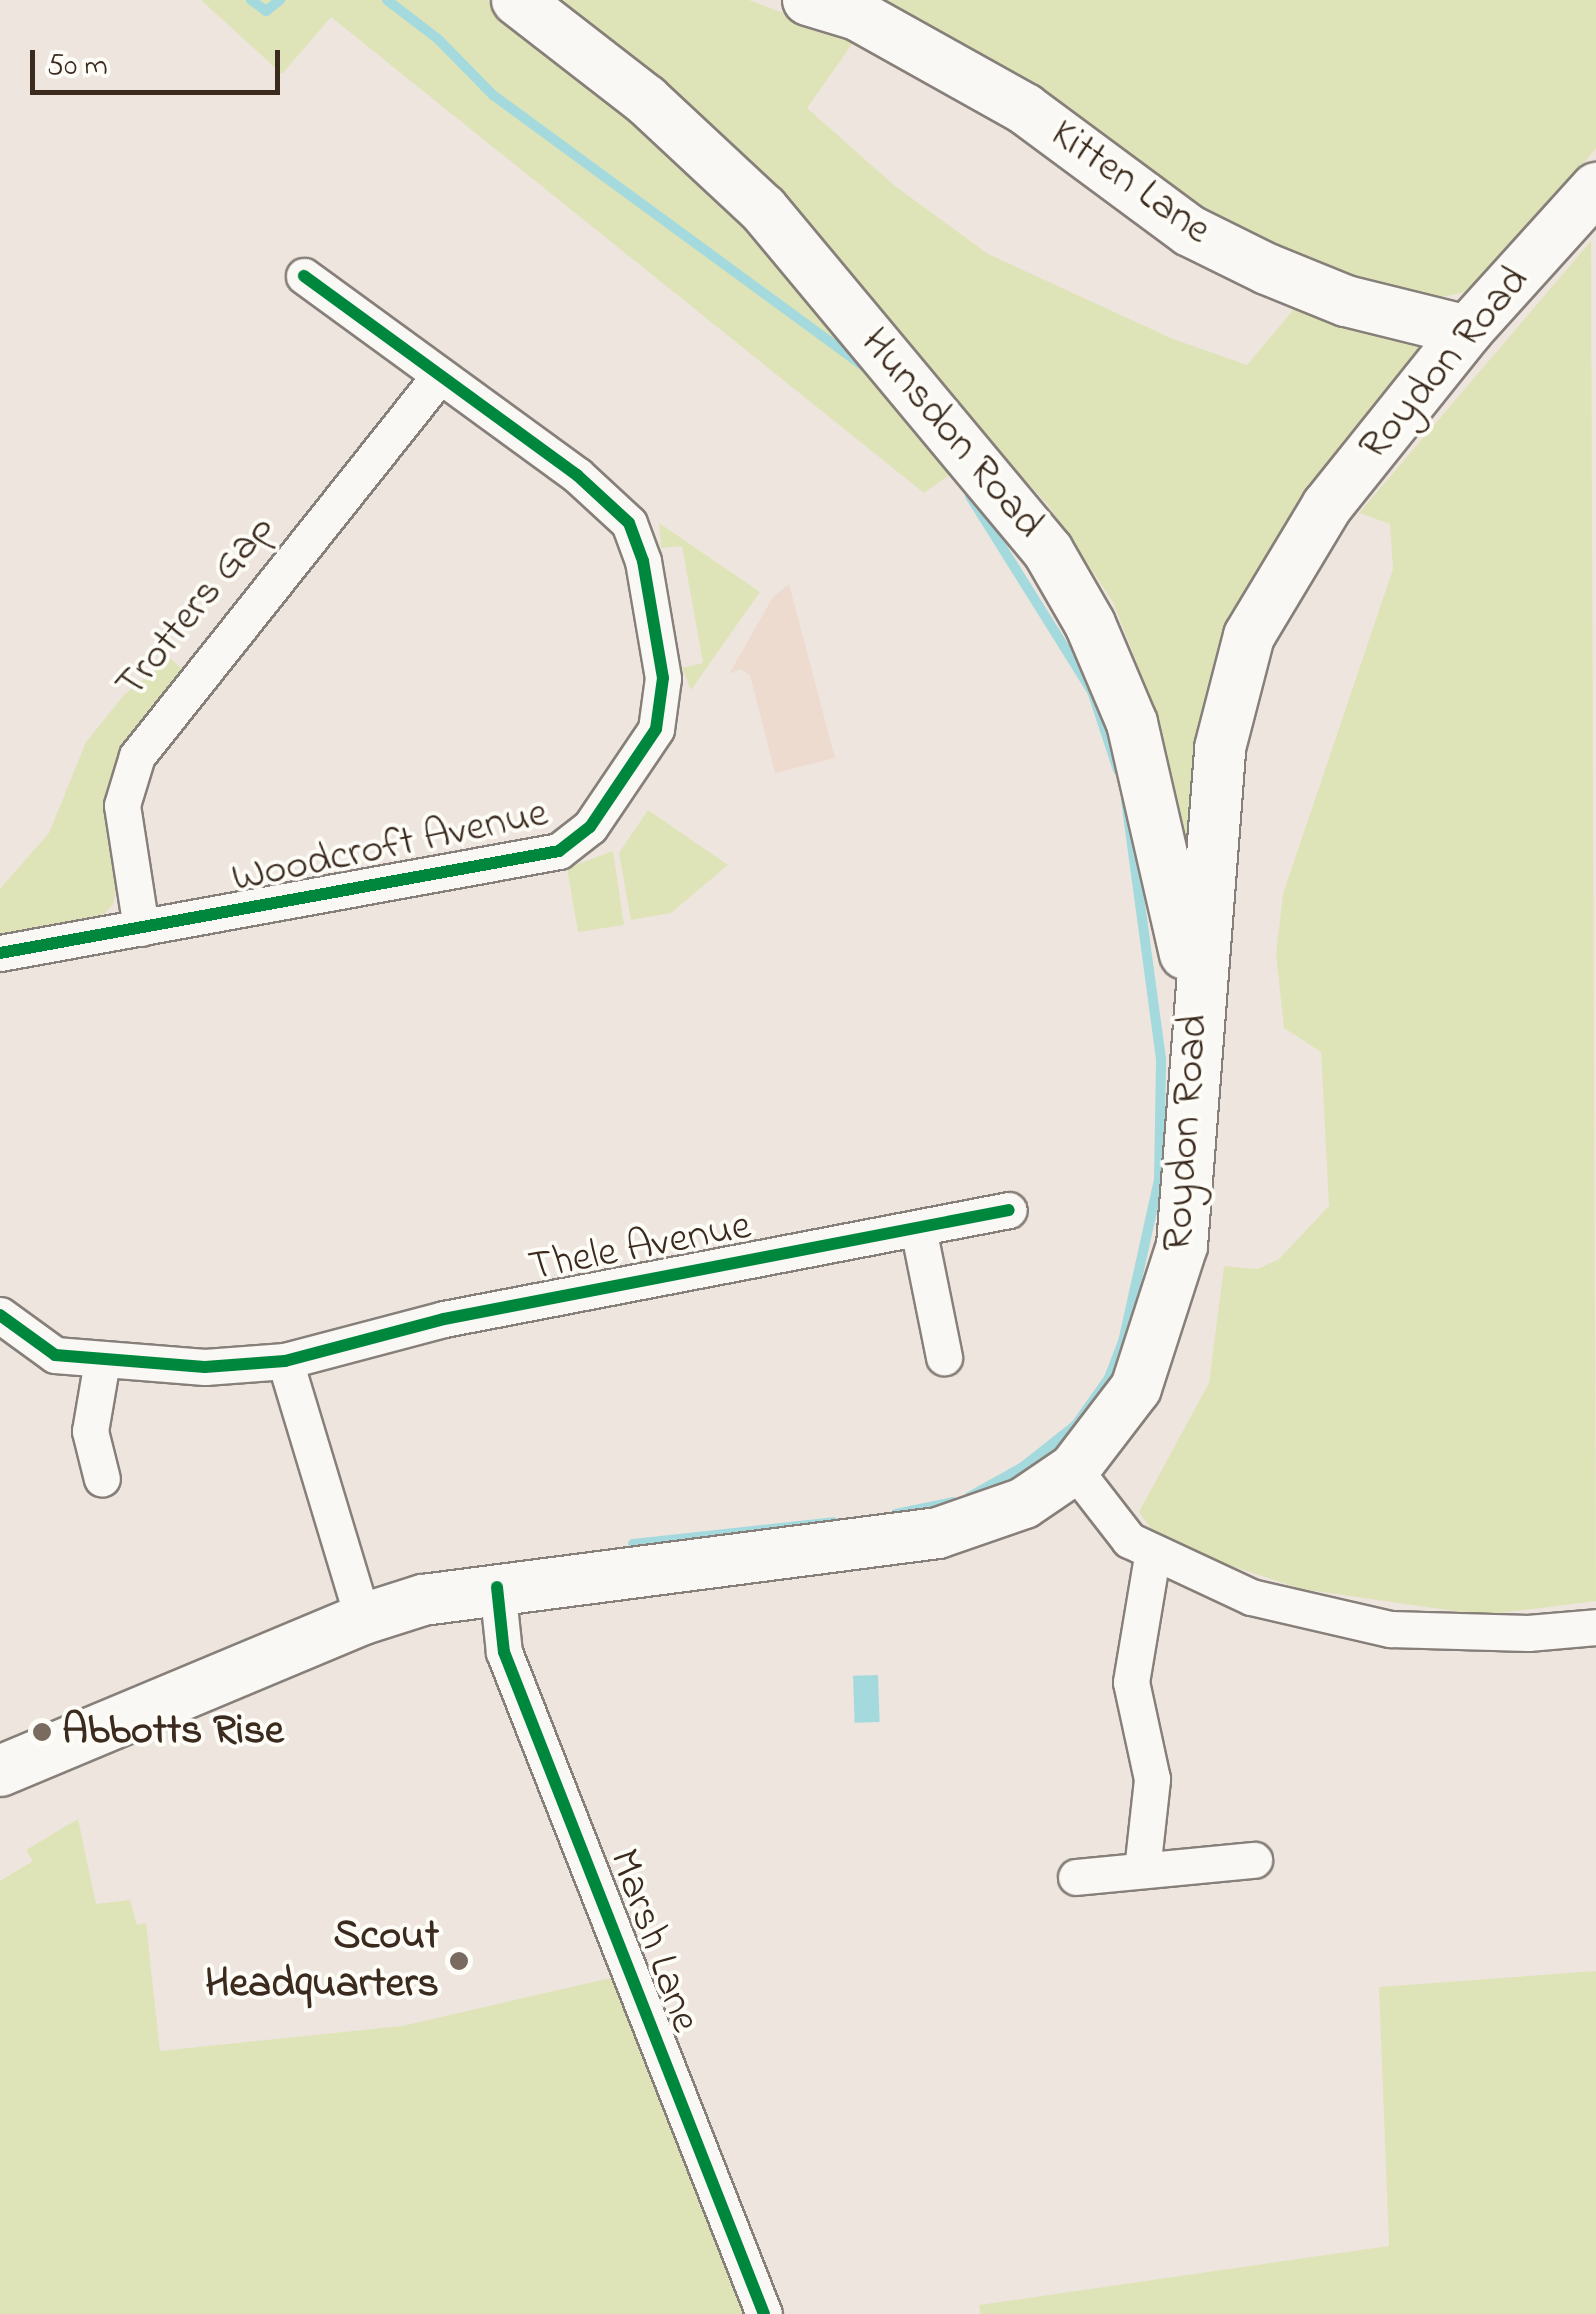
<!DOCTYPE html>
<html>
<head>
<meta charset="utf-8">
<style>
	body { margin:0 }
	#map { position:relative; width:1596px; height:2314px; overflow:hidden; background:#eee5de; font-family:"Indie Flower",sans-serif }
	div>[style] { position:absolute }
	.built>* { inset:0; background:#eedbcf }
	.green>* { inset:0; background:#dfe4b8 }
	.water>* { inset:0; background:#a4dadd; transform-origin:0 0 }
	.stream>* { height:10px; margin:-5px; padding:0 5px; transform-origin:5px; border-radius:5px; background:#a4dadd }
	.roads { filter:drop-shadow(2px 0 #877f79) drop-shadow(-2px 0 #877f79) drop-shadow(0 2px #877f79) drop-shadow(0 -2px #877f79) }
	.street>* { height:35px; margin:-17.5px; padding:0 17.5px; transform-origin:17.5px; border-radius:17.5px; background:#f9f8f5 }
	.secondary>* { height:50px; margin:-25px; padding:0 25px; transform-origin:25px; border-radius:25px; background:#f9f8f5 }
	.cycleway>* { height:12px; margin:-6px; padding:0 6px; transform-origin:6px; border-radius:6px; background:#00873e }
	.dots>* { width:28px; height:28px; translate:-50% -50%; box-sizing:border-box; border:5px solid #fdfcf7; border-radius:50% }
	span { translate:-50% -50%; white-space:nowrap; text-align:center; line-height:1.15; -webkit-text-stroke:8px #fdfcf7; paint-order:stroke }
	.street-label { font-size:42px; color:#3b2a1e }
	.poi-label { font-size:42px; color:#3b2a1e; font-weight:700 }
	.left { translate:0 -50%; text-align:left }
	.right { translate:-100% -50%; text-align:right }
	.scale { position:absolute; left:30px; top:50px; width:250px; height:45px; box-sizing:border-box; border:5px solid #3b2a1e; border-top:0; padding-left:12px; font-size:30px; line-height:35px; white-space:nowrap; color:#3b2a1e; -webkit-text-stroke:8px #fdfcf7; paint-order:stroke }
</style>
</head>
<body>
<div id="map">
	<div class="built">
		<i style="clip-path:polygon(789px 584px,835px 758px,775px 773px,750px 675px,740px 669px,729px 674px,773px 597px)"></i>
	</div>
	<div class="green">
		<i style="clip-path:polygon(201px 0,487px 0,644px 123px,757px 225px,854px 342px,949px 475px,924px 493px,331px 17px,282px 74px)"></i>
		<i style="clip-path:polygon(537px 0,749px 0,855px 40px,807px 108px,895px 186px,988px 254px,1173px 339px,1247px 365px,1300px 302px,1443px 336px,1313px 492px,1255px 577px,1226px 641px,1191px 874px,1153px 705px,1113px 602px,1048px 505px,919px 365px)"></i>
		<i style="clip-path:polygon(860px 0,1596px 0,1596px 148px,1483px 288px,1442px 297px,1356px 285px,1258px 250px)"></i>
		<i style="clip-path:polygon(1591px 241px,1596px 1601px,1483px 1615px,1301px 1589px,1214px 1560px,1152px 1530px,1139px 1512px,1209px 1383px,1224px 1266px,1258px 1269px,1279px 1259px,1329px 1206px,1321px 1052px,1284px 1028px,1276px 954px,1283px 894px,1393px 569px,1390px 524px,1359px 513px)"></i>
		<i style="clip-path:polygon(659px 523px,760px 592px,691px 690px,682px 668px,703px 663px,682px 546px,661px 548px)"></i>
		<i style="clip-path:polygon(170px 658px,184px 671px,128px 738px,109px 787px,118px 877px,113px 905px,96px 922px,0 939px,0 889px,49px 833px,86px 742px,124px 695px)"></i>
		<i style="clip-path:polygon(648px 810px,728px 865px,671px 913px,631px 920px,619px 853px)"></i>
		<i style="clip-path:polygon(613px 851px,624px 925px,578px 932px,567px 868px)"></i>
		<i style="clip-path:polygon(78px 1819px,96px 1904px,130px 1900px,137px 1925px,146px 1923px,160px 2051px,402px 2026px,615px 1977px,743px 2314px,0 2314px,0 1881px,33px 1861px,26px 1850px)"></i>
		<i style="clip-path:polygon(1596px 1971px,1596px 2314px,981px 2314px,979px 2305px,1389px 2246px,1379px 1987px)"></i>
	</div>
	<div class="water">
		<i style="left:878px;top:1675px;width:47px;height:25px;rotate:88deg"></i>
	</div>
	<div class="stream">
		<i style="left:251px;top:0;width:19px;rotate:36deg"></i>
		<i style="left:266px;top:11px;width:18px;rotate:-38deg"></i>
		<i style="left:387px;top:0;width:64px;rotate:37.4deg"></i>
		<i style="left:438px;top:39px;width:78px;rotate:45.5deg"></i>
		<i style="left:493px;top:95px;width:461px;rotate:36.2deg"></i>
		<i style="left:970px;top:496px;width:230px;rotate:58deg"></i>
		<i style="left:1092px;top:691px;width:83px;rotate:71.8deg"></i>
		<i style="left:969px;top:1497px;width:62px;rotate:-29.1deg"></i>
		<i style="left:1023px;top:1467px;width:68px;rotate:-38.4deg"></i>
		<i style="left:1076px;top:1425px;width:57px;rotate:-54.9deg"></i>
		<i style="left:1109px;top:1378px;width:39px;rotate:-69deg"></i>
		<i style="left:1123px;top:1342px;width:167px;rotate:-77.5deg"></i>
		<i style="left:1159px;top:1179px;width:120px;rotate:-89deg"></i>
		<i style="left:1161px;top:1059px;width:260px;rotate:-97.7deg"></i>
		<i style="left:896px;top:1514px;width:58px;rotate:-11.9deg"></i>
		<i style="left:633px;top:1544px;width:202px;rotate:-6.2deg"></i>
	</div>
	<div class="roads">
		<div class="street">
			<i style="left:141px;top:928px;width:124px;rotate:-98.8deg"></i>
			<i style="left:122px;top:805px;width:51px;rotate:-73deg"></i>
			<i style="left:137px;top:756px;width:482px;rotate:-51.5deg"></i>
			<i style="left:0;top:953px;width:568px;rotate:-10.34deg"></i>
			<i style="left:559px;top:851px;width:39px;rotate:-38deg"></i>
			<i style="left:590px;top:827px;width:118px;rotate:-56deg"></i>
			<i style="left:656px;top:729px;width:51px;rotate:-82.2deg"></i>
			<i style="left:663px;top:678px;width:119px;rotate:-99.7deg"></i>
			<i style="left:643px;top:561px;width:40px;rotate:-110.2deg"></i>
			<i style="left:629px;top:523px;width:71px;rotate:-137.3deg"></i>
			<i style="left:577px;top:475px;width:338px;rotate:-143.9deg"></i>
			<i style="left:918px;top:1228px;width:132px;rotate:78.6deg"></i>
			<i style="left:0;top:1315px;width:68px;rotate:36deg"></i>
			<i style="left:55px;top:1355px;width:150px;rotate:4.6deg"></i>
			<i style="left:205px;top:1367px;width:80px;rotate:-4.3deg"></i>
			<i style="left:285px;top:1361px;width:164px;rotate:-14.8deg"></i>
			<i style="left:444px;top:1319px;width:575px;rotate:-10.92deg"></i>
			<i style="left:102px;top:1361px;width:71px;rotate:99.7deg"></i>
			<i style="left:90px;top:1431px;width:49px;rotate:76deg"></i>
			<i style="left:285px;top:1361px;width:270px;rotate:73.2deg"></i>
			<i style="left:1074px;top:1469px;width:90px;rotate:52.2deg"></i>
			<i style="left:1129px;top:1540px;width:135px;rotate:25deg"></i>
			<i style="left:1251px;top:1597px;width:143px;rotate:13deg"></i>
			<i style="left:1390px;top:1629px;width:138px;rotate:1.7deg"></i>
			<i style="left:1528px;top:1633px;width:68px;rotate:-5deg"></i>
			<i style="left:497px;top:1587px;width:65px;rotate:83.9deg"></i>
			<i style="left:504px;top:1652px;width:711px;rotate:68.56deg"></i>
			<i style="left:1142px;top:1870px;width:92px;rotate:-83.7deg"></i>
			<i style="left:1152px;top:1779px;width:99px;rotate:-102.2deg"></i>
			<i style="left:1131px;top:1682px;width:128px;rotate:-80.5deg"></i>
			<i style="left:1076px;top:1877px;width:179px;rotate:-5.5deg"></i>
		</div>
		<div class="secondary">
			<i style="left:517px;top:0;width:163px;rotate:37.8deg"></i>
			<i style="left:646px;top:100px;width:160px;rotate:43deg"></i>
			<i style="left:763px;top:209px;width:445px;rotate:50.2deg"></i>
			<i style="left:1048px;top:551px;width:84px;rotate:60.1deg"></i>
			<i style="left:1090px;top:624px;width:108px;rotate:67deg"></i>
			<i style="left:1132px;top:723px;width:237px;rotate:77.1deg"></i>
			<i style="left:808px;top:0;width:51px;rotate:17deg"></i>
			<i style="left:857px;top:15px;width:193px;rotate:29.2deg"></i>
			<i style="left:1025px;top:109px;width:205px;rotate:36.5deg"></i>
			<i style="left:1190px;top:231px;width:86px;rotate:26.3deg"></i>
			<i style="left:1267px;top:269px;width:85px;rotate:22.1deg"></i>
			<i style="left:1346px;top:301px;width:125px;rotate:13.9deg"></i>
			<i style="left:0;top:1771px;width:394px;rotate:-22.7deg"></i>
			<i style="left:363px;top:1619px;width:63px;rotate:-17.6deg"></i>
			<i style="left:423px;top:1600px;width:519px;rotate:-7.41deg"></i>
			<i style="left:938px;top:1533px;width:91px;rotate:-19.2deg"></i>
			<i style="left:1024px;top:1503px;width:60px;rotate:-34.2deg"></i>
			<i style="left:1074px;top:1469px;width:102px;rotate:-52.6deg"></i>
			<i style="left:1136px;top:1388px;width:149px;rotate:-72.1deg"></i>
			<i style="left:1182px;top:1246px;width:499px;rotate:-85.6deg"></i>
			<i style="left:1220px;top:748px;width:116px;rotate:-75.5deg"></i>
			<i style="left:1249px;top:636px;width:152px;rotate:-59deg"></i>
			<i style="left:1327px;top:506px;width:224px;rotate:-51.3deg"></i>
			<i style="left:1467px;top:331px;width:193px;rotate:-47.9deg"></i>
		</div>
	</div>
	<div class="cycleway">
		<i style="left:0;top:953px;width:568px;rotate:-10.34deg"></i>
		<i style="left:559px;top:851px;width:39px;rotate:-38deg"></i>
		<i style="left:590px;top:827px;width:118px;rotate:-56deg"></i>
		<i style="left:656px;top:729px;width:51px;rotate:-82.2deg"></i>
		<i style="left:663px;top:678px;width:119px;rotate:-99.7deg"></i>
		<i style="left:643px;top:561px;width:40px;rotate:-110.2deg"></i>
		<i style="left:629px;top:523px;width:71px;rotate:-137.3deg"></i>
		<i style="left:577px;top:475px;width:338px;rotate:-143.9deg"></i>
		<i style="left:0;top:1315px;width:68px;rotate:36deg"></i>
		<i style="left:55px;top:1355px;width:150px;rotate:4.6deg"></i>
		<i style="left:205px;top:1367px;width:80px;rotate:-4.3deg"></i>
		<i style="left:285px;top:1361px;width:164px;rotate:-14.8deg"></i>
		<i style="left:444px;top:1319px;width:575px;rotate:-10.92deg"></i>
		<i style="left:497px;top:1587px;width:65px;rotate:83.9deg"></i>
		<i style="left:504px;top:1652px;width:711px;rotate:68.56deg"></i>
	</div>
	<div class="dots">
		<i style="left:42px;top:1732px;background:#7a6b61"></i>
		<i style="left:459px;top:1961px;background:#7a6b61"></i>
	</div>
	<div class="street-label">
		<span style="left:1130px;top:183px;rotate:35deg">Kitten Lane</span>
		<span style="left:1445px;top:364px;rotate:-50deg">Roydon Road</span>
		<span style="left:951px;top:434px;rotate:50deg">Hunsdon Road</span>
		<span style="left:196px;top:607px;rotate:-51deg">Trotters Gap</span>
		<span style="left:390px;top:847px;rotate:-12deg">Woodcroft Avenue</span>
		<span style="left:1187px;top:1133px;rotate:-86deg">Roydon Road</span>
		<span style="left:640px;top:1248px;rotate:-11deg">Thele Avenue</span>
		<span style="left:653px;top:1941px;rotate:70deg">Marsh Lane</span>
	</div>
	<div class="poi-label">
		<span class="left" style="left:62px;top:1732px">Abbotts Rise</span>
		<span class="right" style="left:439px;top:1961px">Scout<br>Headquarters</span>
	</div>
	<div class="scale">50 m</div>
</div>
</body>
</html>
